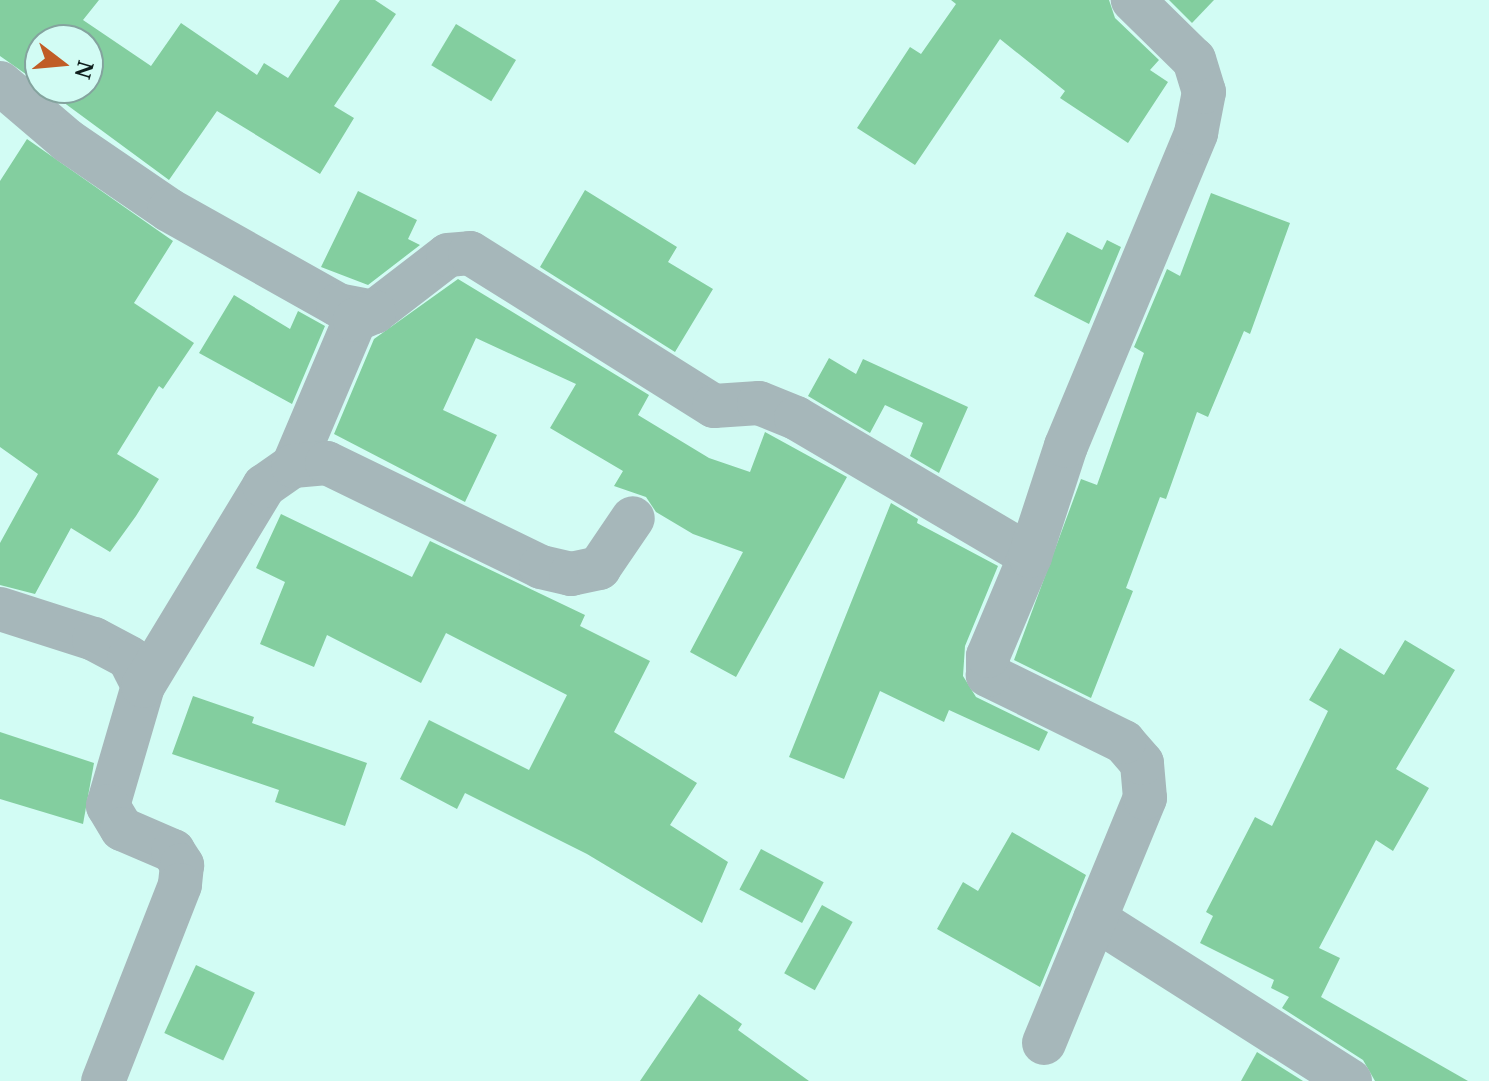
<!DOCTYPE html>
<html>
<head>
<meta charset="utf-8">
<style>
	body { margin:0 }
	#map { position:relative; width:1489px; height:1081px; overflow:hidden; background:#d2fcf4; font-family:"Noto Serif",serif }
	div>[style] { position:absolute }
	.building>* { inset:0; background:#83ce9f; transform-origin:0 0 }
	.minor>* { height:44px; margin:-22px; padding:0 22px; transform-origin:22px; border-radius:22px; background:#a6b7ba }
	span { translate:-50% -50%; white-space:nowrap; text-align:center; line-height:1.15; -webkit-text-stroke:8px #d2fcf4; paint-order:stroke }
	.north { position:absolute; left:24px; top:24px; width:80px; height:80px; box-sizing:border-box; background:#d2fcf4; border:2px solid #84a39e; border-radius:50%; rotate:106deg; font-size:22px; font-weight:700; line-height:32px; text-align:center; color:#0f1e1c }
	.north::after { content:''; display:block; margin:auto; width:28px; height:36px; background:#c05d26; clip-path:polygon(50% 0,100% 100%,50% 72%,0 100%) }
</style>
</head>
<body>
<div id="map">
	<div class="building">
		<i style="clip-path:polygon(0 0,99px 0,83px 20px,151px 66px,181px 23px,257px 75px,264px 63px,288px 78px,340px 0,375px 0,396px 14px,334px 106px,354px 118px,320px 174px,217px 111px,169px 180px,44px 88px,88px 88px,88px 40px,40px 40px,40px 84px,0 56px)"></i>
		<i style="clip-path:polygon(951px 0,1109px 0,1115px 18px,1159px 60px,1150px 70px,1168px 82px,1128px 143px,1060px 98px,1065px 91px,1000px 39px,915px 165px,857px 128px,910px 47px,921px 54px,956px 4px)"></i>
		<i style="clip-path:polygon(1169px 0,1214px 0,1192px 23px)"></i>
		<i style="left:456px;top:24px;width:70px;height:48px;rotate:31deg"></i>
		<i style="clip-path:polygon(27px 139px,173px 241px,134px 303px,194px 343px,163px 389px,159px 386px,117px 454px,159px 479px,136px 516px,110px 552px,71px 528px,35px 594px,0 585px,0 543px,38px 474px,0 447px,0 181px)"></i>
		<i style="clip-path:polygon(585px 190px,677px 247px,668px 262px,713px 289px,675px 352px,540px 267px)"></i>
		<i style="clip-path:polygon(358px 191px,417px 220px,408px 239px,420px 245px,368px 285px,321px 267px)"></i>
		<i style="clip-path:polygon(1211px 193px,1290px 223px,1250px 334px,1244px 331px,1208px 417px,1197px 412px,1166px 499px,1160px 497px,1126px 588px,1133px 591px,1091px 698px,1014px 660px,1081px 479px,1097px 485px,1144px 353px,1134px 347px,1167px 269px,1180px 276px)"></i>
		<i style="clip-path:polygon(1067px 232px,1102px 250px,1107px 240px,1121px 247px,1089px 324px,1034px 296px)"></i>
		<i style="clip-path:polygon(458px 279px,649px 395px,638px 415px,709px 458px,750px 472px,765px 432px,847px 477px,736px 677px,690px 652px,743px 552px,693px 534px,656px 512px,646px 497px,614px 486px,623px 471px,550px 428px,576px 384px,476px 338px,443px 410px,497px 435px,465px 502px,334px 434px,374px 339px)"></i>
		<i style="clip-path:polygon(234px 295px,290px 329px,298px 311px,325px 326px,292px 404px,199px 353px)"></i>
		<i style="clip-path:polygon(829px 358px,856px 374px,863px 359px,968px 407px,939px 473px,910px 456px,923px 423px,885px 405px,870px 433px,808px 396px)"></i>
		<i style="clip-path:polygon(891px 503px,918px 519px,917px 523px,998px 566px,965px 646px,963px 676px,976px 697px,1048px 732px,1039px 751px,949px 710px,944px 722px,880px 691px,844px 779px,789px 757px)"></i>
		<i style="clip-path:polygon(281px 514px,412px 577px,430px 541px,585px 615px,580px 626px,650px 661px,614px 732px,697px 783px,670px 825px,728px 862px,702px 923px,587px 854px,465px 793px,457px 809px,400px 779px,429px 720px,529px 770px,567px 695px,446px 633px,421px 683px,327px 635px,314px 667px,260px 644px,285px 582px,256px 568px)"></i>
		<i style="clip-path:polygon(1405px 640px,1455px 670px,1396px 769px,1429px 788px,1393px 851px,1376px 840px,1319px 948px,1340px 958px,1321px 997px,1468px 1081px,1375px 1081px,1363px 1060px,1282px 1008px,1289px 997px,1271px 988px,1274px 980px,1200px 943px,1213px 916px,1206px 912px,1255px 817px,1272px 826px,1328px 711px,1309px 700px,1340px 648px,1384px 675px)"></i>
		<i style="clip-path:polygon(193px 696px,254px 717px,252px 723px,367px 763px,345px 826px,275px 802px,279px 790px,172px 754px)"></i>
		<i style="clip-path:polygon(0 732px,94px 763px,83px 824px,0 799px)"></i>
		<i style="clip-path:polygon(1012px 832px,1086px 875px,1040px 987px,937px 929px,963px 882px,978px 891px)"></i>
		<i style="left:761px;top:849px;width:71px;height:46px;rotate:28deg"></i>
		<i style="left:822px;top:905px;width:35px;height:78px;rotate:29deg"></i>
		<i style="left:196px;top:965px;width:65px;height:75px;rotate:25deg"></i>
		<i style="clip-path:polygon(699px 994px,742px 1024px,738px 1030px,809px 1081px,640px 1081px)"></i>
		<i style="clip-path:polygon(1257px 1052px,1303px 1081px,1241px 1081px)"></i>
	</div>
	<div class="minor">
		<i style="left:0;top:83px;width:89px;rotate:40.5deg"></i>
		<i style="left:68px;top:141px;width:122px;rotate:34.3deg"></i>
		<i style="left:169px;top:210px;width:194px;rotate:29.3deg"></i>
		<i style="left:338px;top:305px;width:37px;rotate:11deg"></i>
		<i style="left:374px;top:312px;width:93px;rotate:-37.6deg"></i>
		<i style="left:448px;top:255px;width:22px;rotate:-5deg"></i>
		<i style="left:470px;top:253px;width:288px;rotate:32.1deg"></i>
		<i style="left:714px;top:406px;width:45px;rotate:-3.8deg"></i>
		<i style="left:759px;top:403px;width:40px;rotate:22deg"></i>
		<i style="left:796px;top:418px;width:272px;rotate:30.5deg"></i>
		<i style="left:293px;top:466px;width:159px;rotate:-67deg"></i>
		<i style="left:355px;top:320px;width:21px;rotate:-23deg"></i>
		<i style="left:0;top:609px;width:99px;rotate:17.7deg"></i>
		<i style="left:94px;top:639px;width:40px;rotate:28deg"></i>
		<i style="left:129px;top:658px;width:31px;rotate:63deg"></i>
		<i style="left:143px;top:686px;width:125px;rotate:106.3deg"></i>
		<i style="left:108px;top:806px;width:27px;rotate:59deg"></i>
		<i style="left:122px;top:829px;width:56px;rotate:23.3deg"></i>
		<i style="left:173px;top:851px;width:17px;rotate:57deg"></i>
		<i style="left:182px;top:865px;width:20px;rotate:96deg"></i>
		<i style="left:180px;top:885px;width:211px;rotate:111.4deg"></i>
		<i style="left:143px;top:686px;width:234px;rotate:-58.8deg"></i>
		<i style="left:264px;top:486px;width:35px;rotate:-35deg"></i>
		<i style="left:293px;top:466px;width:34px;rotate:-5deg"></i>
		<i style="left:327px;top:463px;width:238px;rotate:25.9deg"></i>
		<i style="left:541px;top:567px;width:31px;rotate:13deg"></i>
		<i style="left:571px;top:574px;width:29px;rotate:-12deg"></i>
		<i style="left:599px;top:568px;width:60px;rotate:-55.8deg"></i>
		<i style="left:1095px;top:919px;width:302px;rotate:32.4deg"></i>
		<i style="left:1044px;top:1043px;width:265px;rotate:-67.6deg"></i>
		<i style="left:1145px;top:798px;width:35px;rotate:-95deg"></i>
		<i style="left:1142px;top:763px;width:28px;rotate:-131deg"></i>
		<i style="left:1124px;top:742px;width:152px;rotate:-153.8deg"></i>
		<i style="left:988px;top:675px;width:19px;rotate:-90deg"></i>
		<i style="left:988px;top:656px;width:108px;rotate:-67.2deg"></i>
		<i style="left:1030px;top:556px;width:116px;rotate:-71.9deg"></i>
		<i style="left:1066px;top:446px;width:339px;rotate:-67.4deg"></i>
		<i style="left:1196px;top:133px;width:42px;rotate:-79deg"></i>
		<i style="left:1204px;top:92px;width:34px;rotate:-107deg"></i>
		<i style="left:1194px;top:60px;width:86px;rotate:-135.5deg"></i>
	</div>
	<div class="north">N</div>
</div>
</body>
</html>
